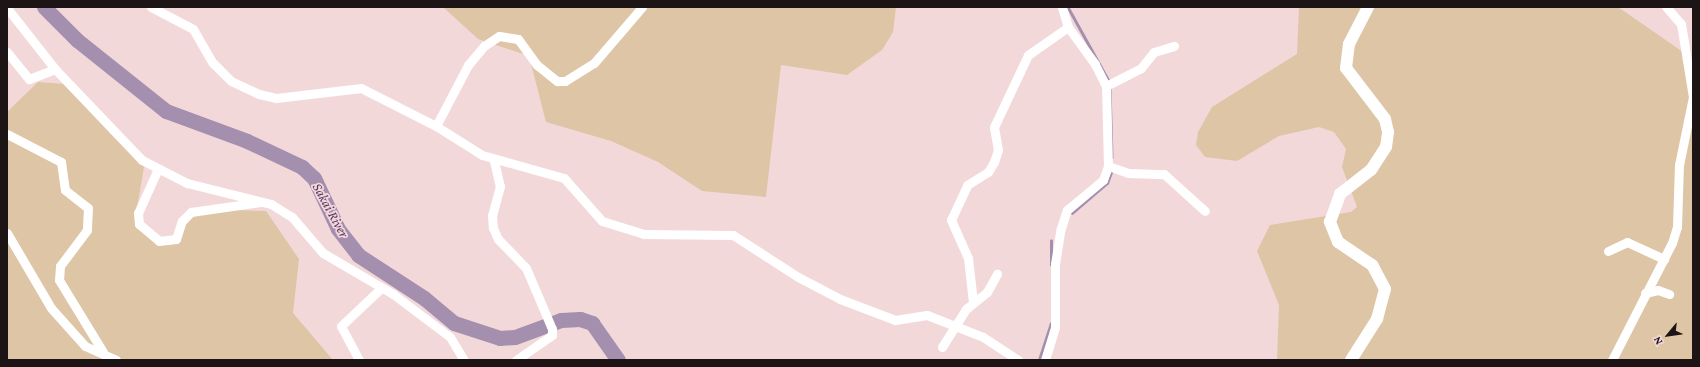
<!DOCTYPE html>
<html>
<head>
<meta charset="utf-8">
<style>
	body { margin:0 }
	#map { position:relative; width:1700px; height:367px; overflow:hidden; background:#f3d8da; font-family:"Crimson Pro",serif }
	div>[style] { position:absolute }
	.green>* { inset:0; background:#ddc5a6 }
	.stream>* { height:2.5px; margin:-1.25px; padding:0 1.25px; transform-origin:1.25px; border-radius:1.25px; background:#a48faf }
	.river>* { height:15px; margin:-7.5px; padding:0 7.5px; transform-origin:7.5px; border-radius:7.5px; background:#a48faf }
	.street>* { height:9px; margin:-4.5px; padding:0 4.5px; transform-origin:4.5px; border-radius:4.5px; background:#fff }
	.secondary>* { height:12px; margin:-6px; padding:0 6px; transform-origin:6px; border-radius:6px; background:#fff }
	span { translate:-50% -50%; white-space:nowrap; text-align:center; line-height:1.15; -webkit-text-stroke:3.5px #f3d8da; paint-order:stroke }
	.water-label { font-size:14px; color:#533561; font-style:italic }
	.frame { position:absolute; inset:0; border:8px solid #1d1415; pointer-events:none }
	.north { position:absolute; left:1648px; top:315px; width:40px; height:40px; -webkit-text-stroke:3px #f3d8da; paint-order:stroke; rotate:241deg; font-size:11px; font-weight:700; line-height:16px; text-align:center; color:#1d1415 }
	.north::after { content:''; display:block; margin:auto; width:14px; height:18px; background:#1d1415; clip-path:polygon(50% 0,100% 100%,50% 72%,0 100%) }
</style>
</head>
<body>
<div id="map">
	<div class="green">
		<i style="clip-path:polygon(443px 7px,896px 7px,893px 32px,882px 50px,847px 75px,781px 65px,766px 197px,702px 191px,658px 162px,611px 141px,546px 122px,529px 56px,478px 39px)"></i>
		<i style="clip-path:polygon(1299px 7px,1618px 7px,1693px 59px,1693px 360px,1277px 360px,1279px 305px,1257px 251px,1270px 225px,1351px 212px,1357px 207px,1342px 167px,1346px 149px,1334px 132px,1319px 127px,1279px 136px,1237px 161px,1205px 157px,1196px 145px,1198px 132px,1212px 107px,1297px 54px)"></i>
		<i style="clip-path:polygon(38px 82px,65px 84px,144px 167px,136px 214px,156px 243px,179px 242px,186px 218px,201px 209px,266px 211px,299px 259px,293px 313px,333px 360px,7px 360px,7px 112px)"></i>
	</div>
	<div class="stream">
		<i style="left:1068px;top:7px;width:85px;rotate:61deg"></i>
		<i style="left:1110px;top:86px;width:71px;rotate:88.4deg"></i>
		<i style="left:1072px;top:213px;width:46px;rotate:-40.6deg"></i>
		<i style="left:1107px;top:183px;width:14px;rotate:-69deg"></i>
		<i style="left:1051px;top:265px;width:24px;rotate:-90deg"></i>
		<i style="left:1039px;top:360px;width:38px;rotate:-72deg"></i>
	</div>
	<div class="river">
		<i style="left:44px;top:7px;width:47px;rotate:45deg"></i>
		<i style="left:77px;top:40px;width:114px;rotate:38.6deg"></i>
		<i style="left:166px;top:111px;width:86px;rotate:20.3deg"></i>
		<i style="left:247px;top:141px;width:61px;rotate:25.3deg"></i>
		<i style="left:302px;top:167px;width:16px;rotate:43deg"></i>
		<i style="left:314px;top:178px;width:56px;rotate:64.8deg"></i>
		<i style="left:338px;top:229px;width:33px;rotate:52deg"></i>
		<i style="left:358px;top:255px;width:79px;rotate:33.1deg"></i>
		<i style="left:424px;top:298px;width:39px;rotate:40deg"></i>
		<i style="left:454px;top:323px;width:48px;rotate:18.1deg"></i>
		<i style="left:500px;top:338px;width:15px;rotate:-4deg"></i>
		<i style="left:515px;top:337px;width:49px;rotate:-20.3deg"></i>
		<i style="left:561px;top:320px;width:19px;rotate:-3deg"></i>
		<i style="left:580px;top:319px;width:13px;rotate:18deg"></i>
		<i style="left:592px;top:323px;width:45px;rotate:54.9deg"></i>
	</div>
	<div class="street">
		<i style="left:151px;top:7px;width:47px;rotate:27.6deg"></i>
		<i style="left:193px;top:29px;width:39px;rotate:60deg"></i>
		<i style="left:213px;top:63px;width:25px;rotate:45deg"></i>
		<i style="left:231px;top:81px;width:31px;rotate:25deg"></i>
		<i style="left:259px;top:94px;width:17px;rotate:13deg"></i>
		<i style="left:276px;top:98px;width:86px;rotate:-6.7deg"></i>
		<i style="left:361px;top:88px;width:84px;rotate:26.9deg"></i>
		<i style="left:436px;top:126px;width:54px;rotate:32.2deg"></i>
		<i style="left:482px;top:155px;width:85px;rotate:15.7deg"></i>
		<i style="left:564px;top:178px;width:57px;rotate:48.5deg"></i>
		<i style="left:602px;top:221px;width:44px;rotate:17.2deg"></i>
		<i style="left:644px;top:234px;width:89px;rotate:0.6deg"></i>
		<i style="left:733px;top:235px;width:77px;rotate:32.9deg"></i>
		<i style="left:798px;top:277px;width:47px;rotate:27.6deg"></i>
		<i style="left:840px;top:299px;width:59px;rotate:20.9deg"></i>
		<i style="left:895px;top:320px;width:32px;rotate:-9deg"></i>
		<i style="left:927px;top:315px;width:60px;rotate:21.4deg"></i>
		<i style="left:983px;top:337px;width:42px;rotate:33.3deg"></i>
		<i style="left:7px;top:8px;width:78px;rotate:51.8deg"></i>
		<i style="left:55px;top:69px;width:126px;rotate:46.3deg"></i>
		<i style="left:142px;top:160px;width:51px;rotate:27.1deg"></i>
		<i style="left:187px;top:183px;width:87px;rotate:14deg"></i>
		<i style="left:271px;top:204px;width:25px;rotate:32deg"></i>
		<i style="left:292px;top:217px;width:48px;rotate:49.3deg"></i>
		<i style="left:323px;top:253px;width:81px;rotate:30.4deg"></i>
		<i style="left:393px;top:294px;width:71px;rotate:37deg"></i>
		<i style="left:450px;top:337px;width:27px;rotate:59deg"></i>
		<i style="left:7px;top:52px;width:35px;rotate:51deg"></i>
		<i style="left:29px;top:79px;width:28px;rotate:-21deg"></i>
		<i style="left:1106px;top:86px;width:39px;rotate:-27deg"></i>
		<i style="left:1141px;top:68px;width:21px;rotate:-51deg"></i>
		<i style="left:1154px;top:52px;width:21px;rotate:-17deg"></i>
		<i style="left:436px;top:126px;width:69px;rotate:-62.3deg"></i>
		<i style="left:468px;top:65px;width:25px;rotate:-50deg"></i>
		<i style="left:484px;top:46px;width:18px;rotate:-34deg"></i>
		<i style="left:499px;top:36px;width:19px;rotate:9deg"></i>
		<i style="left:518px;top:39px;width:32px;rotate:54deg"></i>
		<i style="left:537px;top:65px;width:26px;rotate:39deg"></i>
		<i style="left:557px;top:81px;width:8px"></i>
		<i style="left:565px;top:81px;width:34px;rotate:-32deg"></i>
		<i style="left:594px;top:63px;width:74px;rotate:-49.4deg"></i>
		<i style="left:7px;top:134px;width:61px;rotate:27.4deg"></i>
		<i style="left:61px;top:162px;width:28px;rotate:82deg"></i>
		<i style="left:65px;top:190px;width:29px;rotate:38deg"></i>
		<i style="left:88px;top:208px;width:22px;rotate:93deg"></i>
		<i style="left:87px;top:230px;width:45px;rotate:126.9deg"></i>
		<i style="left:60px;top:266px;width:14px;rotate:94deg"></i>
		<i style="left:59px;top:280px;width:84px;rotate:58.6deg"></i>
		<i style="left:494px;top:161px;width:26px;rotate:77deg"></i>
		<i style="left:500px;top:186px;width:30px;rotate:105deg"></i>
		<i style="left:492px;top:215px;width:13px;rotate:86deg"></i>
		<i style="left:493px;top:228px;width:12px;rotate:66deg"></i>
		<i style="left:498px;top:239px;width:40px;rotate:46deg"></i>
		<i style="left:526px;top:268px;width:66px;rotate:66.9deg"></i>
		<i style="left:552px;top:329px;width:6px;rotate:90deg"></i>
		<i style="left:552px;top:335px;width:44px;rotate:145.2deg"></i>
		<i style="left:1108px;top:166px;width:21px;rotate:19deg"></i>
		<i style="left:1128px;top:173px;width:36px;rotate:2deg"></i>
		<i style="left:1164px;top:174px;width:55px;rotate:42.1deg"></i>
		<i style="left:157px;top:171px;width:46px;rotate:114.3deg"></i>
		<i style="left:138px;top:213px;width:11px;rotate:85deg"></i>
		<i style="left:139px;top:224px;width:26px;rotate:40deg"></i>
		<i style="left:159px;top:241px;width:17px;rotate:-7deg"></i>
		<i style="left:176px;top:239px;width:19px;rotate:-72deg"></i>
		<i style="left:182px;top:221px;width:13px;rotate:-45deg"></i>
		<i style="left:191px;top:212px;width:70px;rotate:-8.2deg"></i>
		<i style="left:7px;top:233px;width:87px;rotate:59.6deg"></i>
		<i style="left:51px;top:308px;width:51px;rotate:48.2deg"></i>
		<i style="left:85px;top:346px;width:34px;rotate:24deg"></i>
		<i style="left:1608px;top:251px;width:21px;rotate:-25deg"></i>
		<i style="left:1627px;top:242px;width:41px;rotate:24.7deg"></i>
		<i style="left:1645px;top:293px;width:13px;rotate:-13deg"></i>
		<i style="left:1658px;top:290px;width:12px;rotate:20deg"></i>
		<i style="left:973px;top:302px;width:44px;rotate:-96.5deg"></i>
		<i style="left:968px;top:258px;width:42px;rotate:-114.1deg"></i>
		<i style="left:951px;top:220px;width:38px;rotate:-65deg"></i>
		<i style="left:967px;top:185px;width:25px;rotate:-32deg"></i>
		<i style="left:988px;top:172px;width:12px;rotate:-59deg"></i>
		<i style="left:994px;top:162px;width:13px;rotate:-72deg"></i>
		<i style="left:998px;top:150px;width:23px;rotate:-100deg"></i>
		<i style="left:994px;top:127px;width:80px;rotate:-64.7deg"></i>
		<i style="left:1028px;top:55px;width:49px;rotate:-35deg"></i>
		<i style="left:942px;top:347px;width:45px;rotate:-57.7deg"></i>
		<i style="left:966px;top:309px;width:27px;rotate:-39deg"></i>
		<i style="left:987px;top:292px;width:21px;rotate:-61deg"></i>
		<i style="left:359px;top:360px;width:38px;rotate:-118deg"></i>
		<i style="left:341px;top:326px;width:55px;rotate:-43.5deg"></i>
		<i style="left:1045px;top:360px;width:34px;rotate:-73deg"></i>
		<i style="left:1055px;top:327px;width:63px;rotate:-90deg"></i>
		<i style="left:1055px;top:264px;width:36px;rotate:-81deg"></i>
		<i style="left:1061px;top:228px;width:19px;rotate:-72deg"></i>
		<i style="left:1067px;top:210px;width:47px;rotate:-39.8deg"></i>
		<i style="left:1103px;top:180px;width:15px;rotate:-70deg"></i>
		<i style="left:1108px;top:166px;width:80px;rotate:-91.4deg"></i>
		<i style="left:1106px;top:86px;width:25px;rotate:-117deg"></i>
		<i style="left:1095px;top:64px;width:46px;rotate:-126.1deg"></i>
		<i style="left:1068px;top:27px;width:21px;rotate:-107deg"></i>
		<i style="left:1612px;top:360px;width:131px;rotate:-62.9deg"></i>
		<i style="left:1672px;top:243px;width:17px;rotate:-73deg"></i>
		<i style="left:1677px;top:227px;width:62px;rotate:-88.2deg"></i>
		<i style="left:1679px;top:165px;width:69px;rotate:-78.4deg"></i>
		<i style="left:1693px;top:97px;width:74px;rotate:-99.3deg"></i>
		<i style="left:1681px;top:24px;width:23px;rotate:-131deg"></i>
	</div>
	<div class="secondary">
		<i style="left:1351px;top:360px;width:49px;rotate:-57.6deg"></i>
		<i style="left:1377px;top:319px;width:31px;rotate:-75deg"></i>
		<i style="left:1385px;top:289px;width:27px;rotate:-118deg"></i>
		<i style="left:1372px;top:265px;width:41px;rotate:-145.9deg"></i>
		<i style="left:1338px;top:242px;width:22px;rotate:-112deg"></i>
		<i style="left:1330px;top:222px;width:30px;rotate:-70deg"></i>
		<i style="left:1340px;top:194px;width:39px;rotate:-38deg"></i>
		<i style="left:1371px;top:170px;width:27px;rotate:-57deg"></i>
		<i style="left:1386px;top:147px;width:15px;rotate:-82deg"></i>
		<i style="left:1388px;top:132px;width:13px;rotate:-103deg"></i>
		<i style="left:1385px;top:119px;width:64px;rotate:-127.4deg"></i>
		<i style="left:1346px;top:68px;width:24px;rotate:-83deg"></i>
		<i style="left:1349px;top:44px;width:42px;rotate:-62.8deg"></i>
	</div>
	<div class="water-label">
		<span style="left:331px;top:210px;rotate:61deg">Sakai River</span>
	</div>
	<div class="frame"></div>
	<div class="north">N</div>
</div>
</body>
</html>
